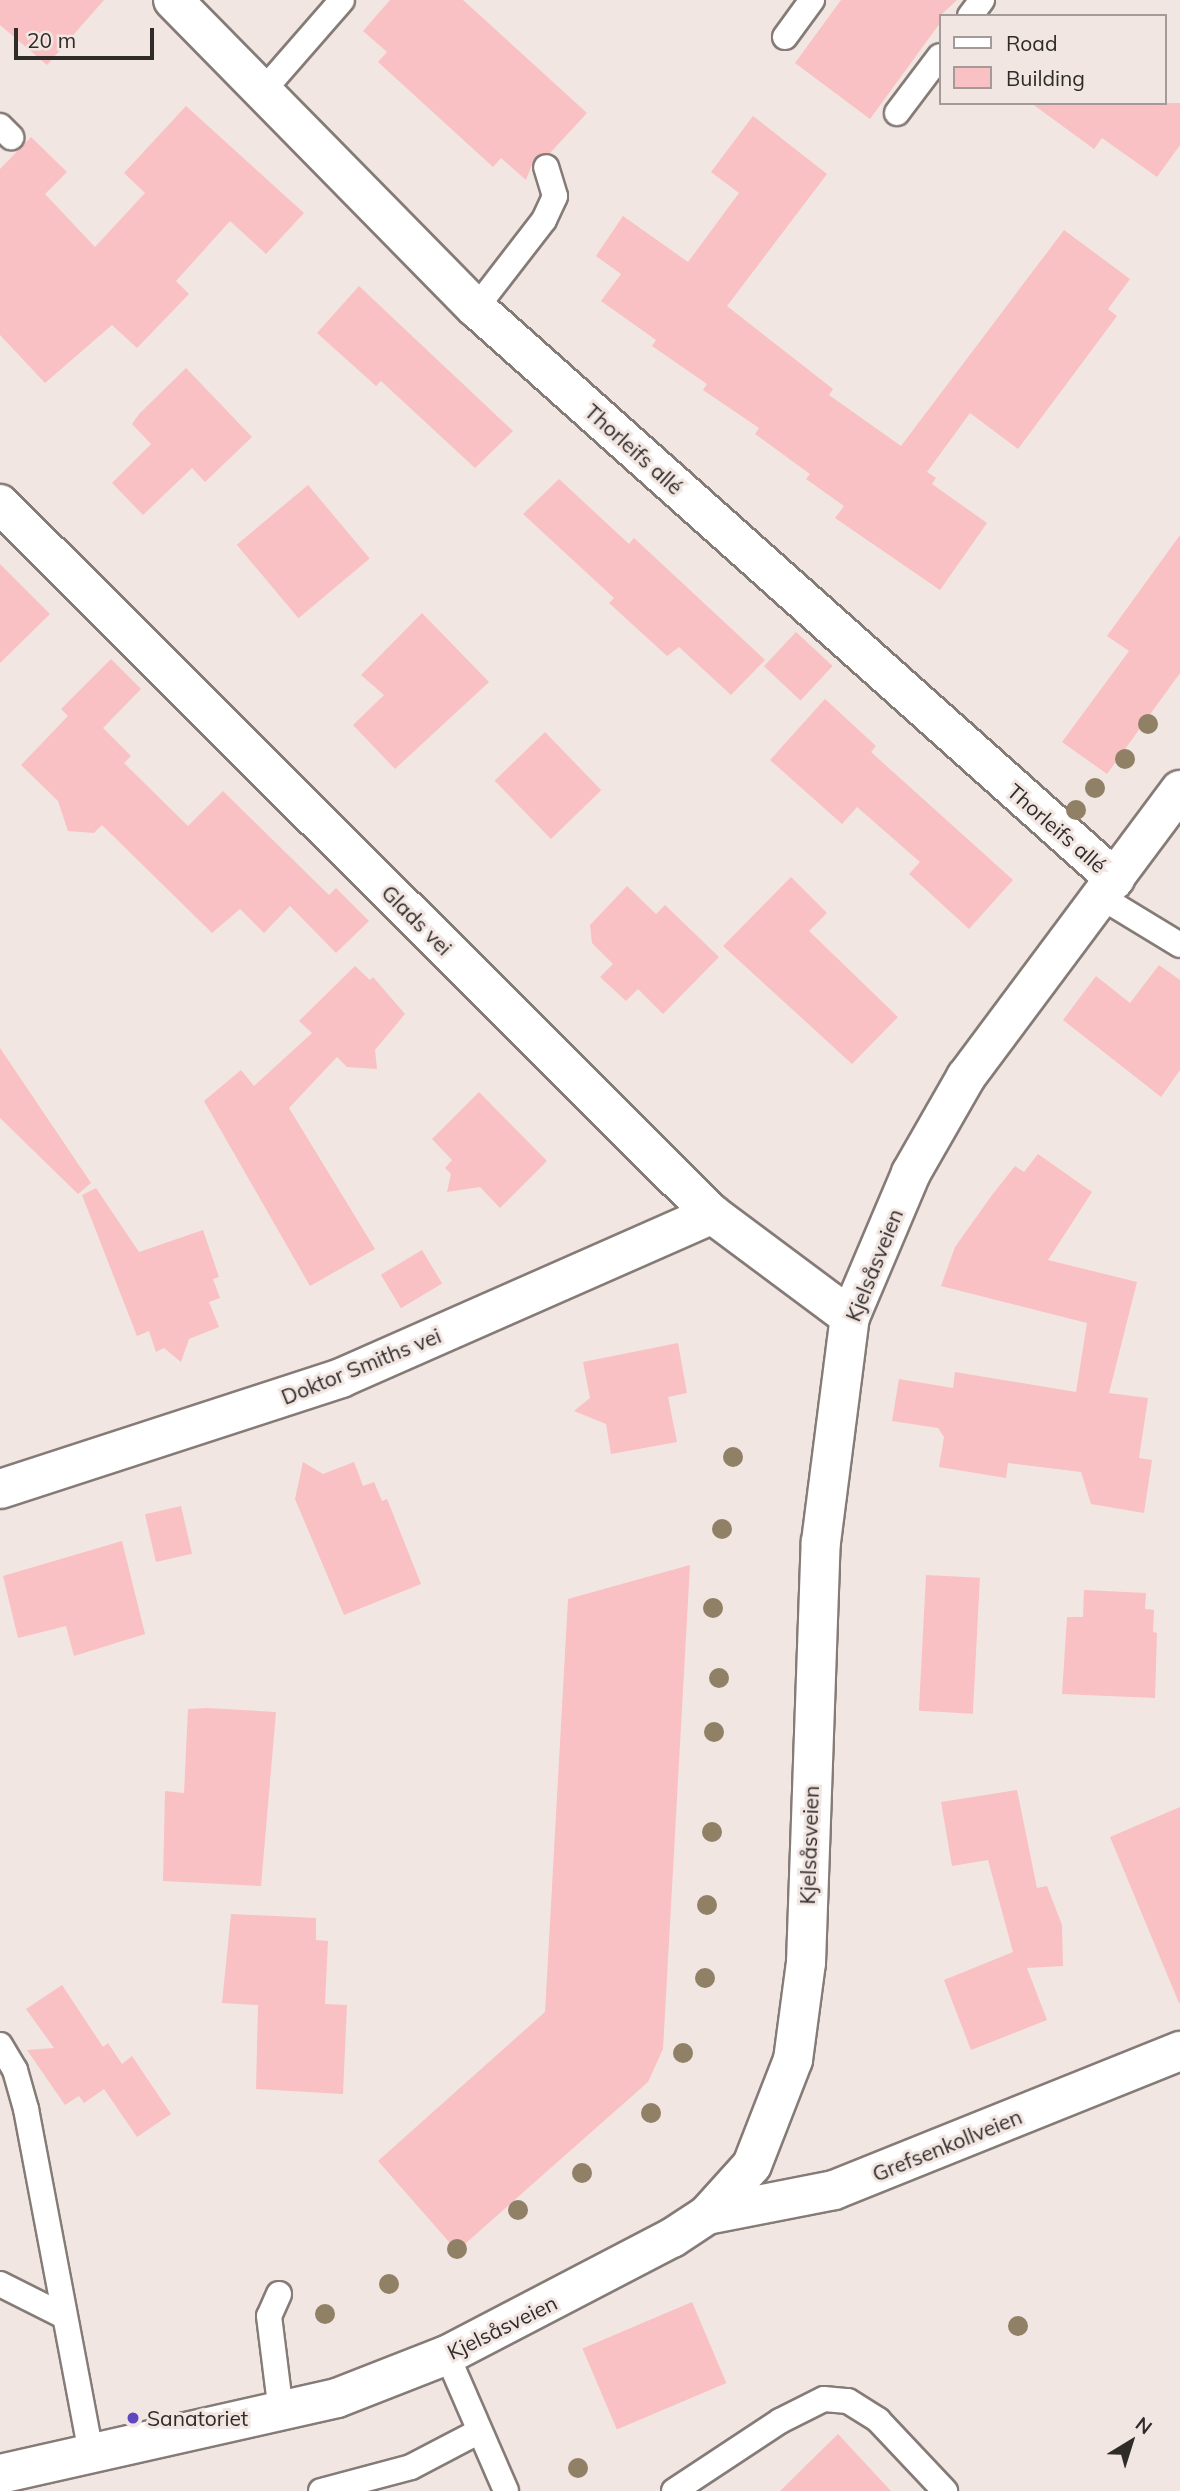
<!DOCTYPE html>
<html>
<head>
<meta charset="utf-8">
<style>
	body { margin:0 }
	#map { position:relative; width:1180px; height:2491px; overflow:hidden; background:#f2e6e2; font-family:Mulish,sans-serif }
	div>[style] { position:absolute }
	.building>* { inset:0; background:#f9c1c3; transform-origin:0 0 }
	.roads { filter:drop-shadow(2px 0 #857b77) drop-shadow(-2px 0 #857b77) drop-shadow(0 2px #857b77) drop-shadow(0 -2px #857b77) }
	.service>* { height:24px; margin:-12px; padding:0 12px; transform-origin:12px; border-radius:12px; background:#fff }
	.minor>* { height:38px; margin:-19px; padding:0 19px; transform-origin:19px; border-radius:19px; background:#fff }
	.tertiary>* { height:38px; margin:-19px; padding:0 19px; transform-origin:19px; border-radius:19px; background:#fff }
	.trees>* { width:20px; height:20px; margin:-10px; border-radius:50%; background:#908066 }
	.dots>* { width:19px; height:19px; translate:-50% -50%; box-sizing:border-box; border:4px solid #f2e6e2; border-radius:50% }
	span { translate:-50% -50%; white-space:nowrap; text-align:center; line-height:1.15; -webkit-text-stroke:6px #f2e6e2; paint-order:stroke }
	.street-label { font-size:21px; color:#2f2b29 }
	.poi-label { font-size:21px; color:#2f2b29 }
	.left { translate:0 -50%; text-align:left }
	.legend { position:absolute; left:939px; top:14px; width:228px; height:91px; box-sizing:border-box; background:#f2e6e2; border:2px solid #a49b98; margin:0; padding:9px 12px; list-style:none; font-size:21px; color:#2f2b29 }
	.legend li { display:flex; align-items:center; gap:14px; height:35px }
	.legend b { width:35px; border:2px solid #a49b98 }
	.north { position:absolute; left:1096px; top:2407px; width:70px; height:70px; -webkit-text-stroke:5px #f2e6e2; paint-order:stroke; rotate:38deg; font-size:19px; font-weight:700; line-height:28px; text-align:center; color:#2f2b29 }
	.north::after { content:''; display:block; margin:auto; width:24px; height:32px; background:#2f2b29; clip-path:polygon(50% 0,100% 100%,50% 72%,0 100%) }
	.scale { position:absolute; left:14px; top:28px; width:140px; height:32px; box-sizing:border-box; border:4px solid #2f2b29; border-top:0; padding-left:9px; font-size:21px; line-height:24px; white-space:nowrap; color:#2f2b29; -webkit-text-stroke:5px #f2e6e2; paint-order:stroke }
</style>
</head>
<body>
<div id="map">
	<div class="building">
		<i style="clip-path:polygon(0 0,104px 0,47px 65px,0 25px)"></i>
		<i style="clip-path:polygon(390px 0,463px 0,587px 113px,550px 153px,535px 157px,526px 180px,501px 158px,493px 167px,378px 62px,387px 52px,363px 31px)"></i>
		<i style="clip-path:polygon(841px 0,957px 0,940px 16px,940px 23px,870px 119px,795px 63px)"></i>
		<i style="clip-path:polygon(1031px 103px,1180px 103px,1180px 145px,1157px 177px,1102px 138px,1094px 149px)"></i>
		<i style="clip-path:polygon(186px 106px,304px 213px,266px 254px,230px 221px,176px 281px,189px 294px,137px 348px,112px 325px,45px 383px,0 335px,0 169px,31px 137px,67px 172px,45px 194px,95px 247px,145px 193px,124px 173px)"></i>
		<i style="clip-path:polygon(753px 116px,827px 174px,727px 306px,833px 389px,829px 395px,901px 446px,1064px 230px,1130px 279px,1108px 309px,1117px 316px,1018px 449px,970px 413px,927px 472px,936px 478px,932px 484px,987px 523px,940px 590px,835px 518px,844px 506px,806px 479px,810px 474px,755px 434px,759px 428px,703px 390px,707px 384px,652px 346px,656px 340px,601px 301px,621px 274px,596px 256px,623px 216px,688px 262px,739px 193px,711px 172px)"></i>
		<i style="clip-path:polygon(359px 286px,513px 431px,475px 468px,381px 381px,376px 386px,317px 333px)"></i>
		<i style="clip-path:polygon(186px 368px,252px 437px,205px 482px,192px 468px,143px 515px,112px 483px,151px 444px,132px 424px,139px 414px)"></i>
		<i style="clip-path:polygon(559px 479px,629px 544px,634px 538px,765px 660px,731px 695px,679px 647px,667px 656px,609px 603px,614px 598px,523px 514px)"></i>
		<i style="left:308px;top:485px;width:96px;height:93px;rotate:50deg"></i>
		<i style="clip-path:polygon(1180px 535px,1180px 673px,1107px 774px,1062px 742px,1129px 651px,1107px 636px)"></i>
		<i style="clip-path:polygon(0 564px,50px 614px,0 663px)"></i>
		<i style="clip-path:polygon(422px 613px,489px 682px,395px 769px,353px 725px,384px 695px,361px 675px)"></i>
		<i style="left:796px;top:632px;width:50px;height:47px;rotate:43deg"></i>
		<i style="clip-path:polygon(111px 659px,141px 689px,103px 728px,131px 756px,124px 763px,188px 826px,223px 791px,329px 895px,336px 888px,369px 921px,336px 953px,290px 906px,264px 933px,240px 909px,212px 933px,102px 825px,94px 833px,68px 831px,58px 801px,21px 765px,68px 716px,61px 709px)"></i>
		<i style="clip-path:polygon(825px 699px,876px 746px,871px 752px,1013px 880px,969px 929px,909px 874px,920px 862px,857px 807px,842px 824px,770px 760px)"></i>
		<i style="left:545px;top:732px;width:81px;height:70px;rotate:46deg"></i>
		<i style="clip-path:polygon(791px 877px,827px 913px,809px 931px,898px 1017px,852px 1064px,723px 946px)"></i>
		<i style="clip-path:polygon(627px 886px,656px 914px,665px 905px,719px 957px,663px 1014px,638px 989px,626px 1001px,600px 977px,613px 964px,592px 943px,590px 925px)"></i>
		<i style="clip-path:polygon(1159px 965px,1180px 980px,1180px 1070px,1161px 1097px,1063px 1020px,1096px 976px,1130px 1003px)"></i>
		<i style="clip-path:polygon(355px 966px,370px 980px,373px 977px,405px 1014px,375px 1050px,377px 1069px,347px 1067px,337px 1057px,289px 1108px,375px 1249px,310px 1286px,204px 1101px,241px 1070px,254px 1086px,312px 1033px,299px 1021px)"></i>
		<i style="clip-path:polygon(0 1048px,91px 1183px,78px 1194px,0 1118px)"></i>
		<i style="clip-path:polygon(479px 1092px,547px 1161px,500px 1208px,480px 1187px,447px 1192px,451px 1174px,445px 1168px,452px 1160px,432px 1139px)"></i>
		<i style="clip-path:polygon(1038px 1154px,1092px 1192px,1048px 1260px,1137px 1282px,1109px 1393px,1148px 1398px,1139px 1458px,1152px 1460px,1144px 1513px,1091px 1504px,1081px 1472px,1008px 1463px,1006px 1478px,939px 1467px,944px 1437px,938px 1428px,892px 1421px,899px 1379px,953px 1388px,955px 1372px,1076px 1392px,1087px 1323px,941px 1286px,955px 1247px,992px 1195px,1015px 1166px,1024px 1172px)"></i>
		<i style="clip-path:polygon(96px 1188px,139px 1252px,203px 1230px,219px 1277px,213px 1279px,220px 1298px,209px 1302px,219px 1327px,189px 1339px,181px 1362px,164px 1348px,156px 1352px,149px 1331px,137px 1336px,82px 1195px)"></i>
		<i style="left:422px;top:1250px;width:39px;height:48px;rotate:59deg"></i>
		<i style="clip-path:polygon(678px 1343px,687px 1393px,668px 1397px,677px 1442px,611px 1454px,606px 1424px,574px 1411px,590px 1398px,583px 1362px)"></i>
		<i style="clip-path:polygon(303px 1462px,323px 1474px,354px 1462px,363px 1486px,374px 1482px,382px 1501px,387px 1499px,421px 1584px,344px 1615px,295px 1499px)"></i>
		<i style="left:181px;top:1506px;width:49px;height:37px;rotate:77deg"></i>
		<i style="clip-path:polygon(122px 1541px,145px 1634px,74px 1656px,66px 1626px,18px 1638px,3px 1576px)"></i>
		<i style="clip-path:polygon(690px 1565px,663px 2049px,648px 2082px,457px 2251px,378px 2161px,545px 2012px,568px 1599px)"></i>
		<i style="left:926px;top:1575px;width:54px;height:136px;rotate:3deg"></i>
		<i style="clip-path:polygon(1084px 1590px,1146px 1593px,1145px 1609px,1154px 1610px,1153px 1632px,1157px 1633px,1155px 1698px,1062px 1694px,1067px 1617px,1083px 1617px)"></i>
		<i style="clip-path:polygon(207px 1708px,276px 1712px,261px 1886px,163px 1881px,165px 1791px,184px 1793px,188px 1709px)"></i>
		<i style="clip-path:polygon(1017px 1790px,1037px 1888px,1047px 1886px,1062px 1925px,1063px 1966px,1027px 1968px,1047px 2020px,971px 2050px,944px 1980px,1013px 1952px,988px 1860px,952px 1866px,941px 1802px)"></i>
		<i style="clip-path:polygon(1180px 1807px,1180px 2003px,1179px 2003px,1110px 1837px)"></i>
		<i style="clip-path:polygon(231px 1914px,316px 1918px,316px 1940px,328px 1941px,325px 2004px,347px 2005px,343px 2094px,256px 2089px,258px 2005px,222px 2003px)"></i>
		<i style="clip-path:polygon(62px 1985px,103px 2047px,108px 2043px,122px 2064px,132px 2056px,171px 2114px,137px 2137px,104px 2089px,84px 2103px,79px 2096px,65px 2105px,27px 2050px,54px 2048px,26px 2009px)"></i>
		<i style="left:692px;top:2302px;width:88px;height:119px;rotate:67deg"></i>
		<i style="clip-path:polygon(838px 2434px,891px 2491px,780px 2491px)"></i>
	</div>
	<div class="roads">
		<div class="service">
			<i style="left:970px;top:16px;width:20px;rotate:-53deg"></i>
			<i style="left:785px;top:37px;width:46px;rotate:-53.9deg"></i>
			<i style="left:261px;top:93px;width:123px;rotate:-48.9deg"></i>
			<i style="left:897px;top:113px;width:71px;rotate:-53deg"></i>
			<i style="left:0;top:126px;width:16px;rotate:45deg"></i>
			<i style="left:476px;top:308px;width:111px;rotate:-52.3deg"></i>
			<i style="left:544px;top:220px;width:26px;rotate:-65deg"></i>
			<i style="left:555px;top:196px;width:30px;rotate:-107deg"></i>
			<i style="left:1101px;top:897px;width:92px;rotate:31.3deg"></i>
			<i style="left:0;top:2045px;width:29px;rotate:59deg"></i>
			<i style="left:15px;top:2070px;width:41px;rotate:74.2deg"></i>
			<i style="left:26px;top:2109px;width:351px;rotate:79.3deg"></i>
			<i style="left:0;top:2284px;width:69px;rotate:26.6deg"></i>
			<i style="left:279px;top:2294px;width:24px;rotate:114deg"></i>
			<i style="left:269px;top:2316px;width:98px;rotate:82.9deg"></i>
			<i style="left:447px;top:2355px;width:148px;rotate:66.5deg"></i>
			<i style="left:321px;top:2491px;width:93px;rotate:-14.9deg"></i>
			<i style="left:411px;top:2467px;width:73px;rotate:-27.6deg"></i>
			<i style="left:674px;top:2491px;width:127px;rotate:-33.4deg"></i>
			<i style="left:780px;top:2421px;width:49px;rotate:-26.6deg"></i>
			<i style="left:824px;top:2399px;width:24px;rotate:5deg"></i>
			<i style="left:848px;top:2401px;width:36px;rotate:32deg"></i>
			<i style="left:878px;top:2420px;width:98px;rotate:46.7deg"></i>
		</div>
		<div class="minor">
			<i style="left:173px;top:0;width:432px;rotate:45.5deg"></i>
			<i style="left:476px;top:308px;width:857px;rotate:41.78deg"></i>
			<i style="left:0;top:504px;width:1006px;rotate:44.92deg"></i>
			<i style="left:712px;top:1214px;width:172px;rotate:36.7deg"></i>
			<i style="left:0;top:1489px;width:359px;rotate:-18deg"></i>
			<i style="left:341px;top:1378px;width:406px;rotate:-23.8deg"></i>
		</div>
		<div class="tertiary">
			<i style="left:707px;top:2215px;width:129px;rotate:-11.1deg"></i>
			<i style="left:834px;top:2190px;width:373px;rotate:-21.9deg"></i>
			<i style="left:0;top:2474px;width:345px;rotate:-12.7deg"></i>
			<i style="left:337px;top:2398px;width:118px;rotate:-21.4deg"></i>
			<i style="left:447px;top:2355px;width:254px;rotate:-27.5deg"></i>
			<i style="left:672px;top:2238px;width:42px;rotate:-33.3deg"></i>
			<i style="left:707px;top:2215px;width:67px;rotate:-48deg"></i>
			<i style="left:752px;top:2165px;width:113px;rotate:-68.7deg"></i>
			<i style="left:793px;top:2060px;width:98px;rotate:-82.4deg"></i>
			<i style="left:806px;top:1963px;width:421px;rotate:-88deg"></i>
			<i style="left:821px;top:1542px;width:227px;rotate:-82.7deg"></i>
			<i style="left:850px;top:1317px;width:156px;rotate:-67deg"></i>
			<i style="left:911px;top:1173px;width:111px;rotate:-60.2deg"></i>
			<i style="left:966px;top:1077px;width:358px;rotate:-53.3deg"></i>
		</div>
	</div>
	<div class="trees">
		<i style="left:1148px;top:724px"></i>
		<i style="left:1125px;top:759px"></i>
		<i style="left:1095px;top:788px"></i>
		<i style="left:1076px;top:810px"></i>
		<i style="left:733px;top:1457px"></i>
		<i style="left:722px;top:1529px"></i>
		<i style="left:713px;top:1608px"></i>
		<i style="left:719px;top:1678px"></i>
		<i style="left:714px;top:1732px"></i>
		<i style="left:712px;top:1832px"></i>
		<i style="left:707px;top:1905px"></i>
		<i style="left:705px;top:1978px"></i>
		<i style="left:683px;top:2053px"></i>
		<i style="left:651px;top:2113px"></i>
		<i style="left:582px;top:2173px"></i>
		<i style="left:518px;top:2210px"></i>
		<i style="left:457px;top:2249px"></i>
		<i style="left:389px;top:2284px"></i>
		<i style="left:325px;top:2314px"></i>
		<i style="left:1018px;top:2326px"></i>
		<i style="left:578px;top:2468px"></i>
	</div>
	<div class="dots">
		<i style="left:133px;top:2418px;background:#5f47bf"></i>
	</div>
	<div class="street-label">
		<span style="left:634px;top:449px;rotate:42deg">Thorleifs allé</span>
		<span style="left:1057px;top:828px;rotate:41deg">Thorleifs allé</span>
		<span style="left:417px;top:920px;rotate:45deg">Glads vei</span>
		<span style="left:874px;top:1265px;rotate:-68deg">Kjelsåsveien</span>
		<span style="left:361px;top:1366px;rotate:-22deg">Doktor Smiths vei</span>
		<span style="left:809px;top:1845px;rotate:-88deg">Kjelsåsveien</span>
		<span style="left:947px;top:2145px;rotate:-22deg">Grefsenkollveien</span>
		<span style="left:502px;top:2327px;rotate:-26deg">Kjelsåsveien</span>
	</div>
	<div class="poi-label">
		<span class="left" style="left:147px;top:2418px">Sanatoriet</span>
	</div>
	<ul class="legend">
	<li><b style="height:9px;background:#fff"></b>Road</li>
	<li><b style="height:19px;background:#f9c1c3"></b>Building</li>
	</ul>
	<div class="north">N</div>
	<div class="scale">20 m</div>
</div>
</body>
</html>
